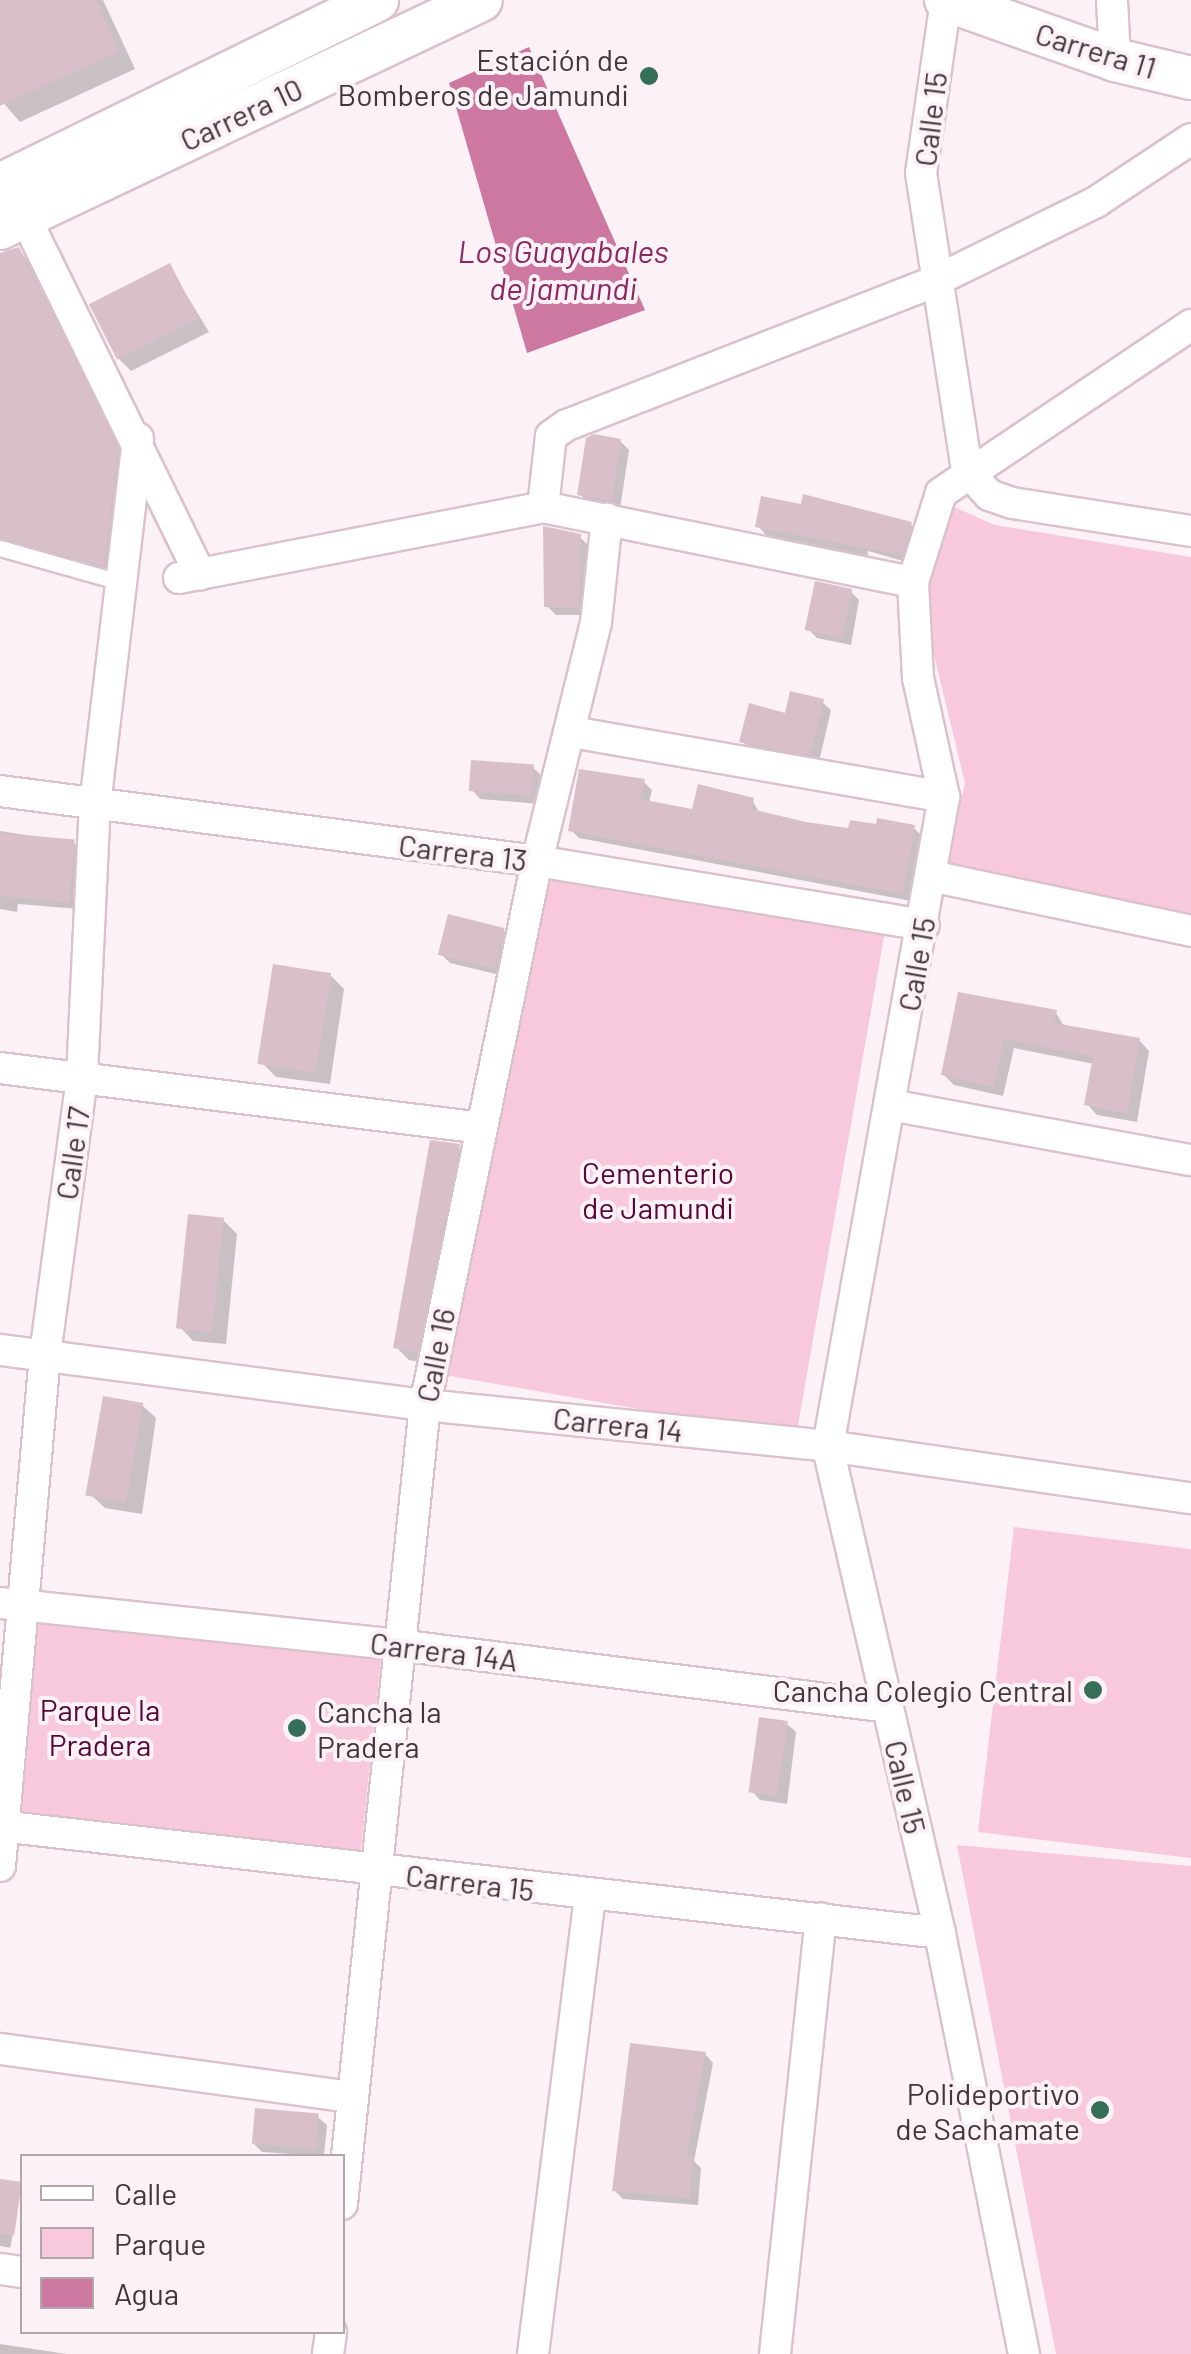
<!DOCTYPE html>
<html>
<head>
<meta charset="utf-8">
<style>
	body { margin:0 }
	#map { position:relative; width:1191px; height:2354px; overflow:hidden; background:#fcf1f6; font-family:Barlow,sans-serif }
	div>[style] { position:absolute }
	.green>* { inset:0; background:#f8c9dd; transform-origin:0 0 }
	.water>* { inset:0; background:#cd78a1 }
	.shadow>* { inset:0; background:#0003; transform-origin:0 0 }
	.building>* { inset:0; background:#d9bfca; transform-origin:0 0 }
	.roads { filter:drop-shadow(2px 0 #dbc1cc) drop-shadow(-2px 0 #dbc1cc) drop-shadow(0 2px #dbc1cc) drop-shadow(0 -2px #dbc1cc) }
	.lane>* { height:15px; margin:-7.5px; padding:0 7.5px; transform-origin:7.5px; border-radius:7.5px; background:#fff }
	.street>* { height:30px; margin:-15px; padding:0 15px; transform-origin:15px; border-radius:15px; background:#fff }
	.secondary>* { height:42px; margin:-21px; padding:0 21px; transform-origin:21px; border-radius:21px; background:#fff }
	.dots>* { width:28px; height:28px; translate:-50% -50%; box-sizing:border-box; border:5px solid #fcf1f6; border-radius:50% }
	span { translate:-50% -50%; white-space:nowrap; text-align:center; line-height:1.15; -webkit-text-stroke:8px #fcf1f6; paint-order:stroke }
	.street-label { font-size:30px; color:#41373b }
	.poi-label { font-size:30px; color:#41373b }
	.right { translate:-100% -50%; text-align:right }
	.left { translate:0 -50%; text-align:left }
	.park-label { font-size:30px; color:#550736 }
	.water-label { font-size:32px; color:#8c2860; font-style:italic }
	.legend { position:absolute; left:20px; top:2154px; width:325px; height:180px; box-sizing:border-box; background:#fcf1f6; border:2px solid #b1a7ab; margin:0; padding:12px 18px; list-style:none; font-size:30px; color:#41373b }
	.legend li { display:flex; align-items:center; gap:20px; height:50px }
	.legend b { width:50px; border:2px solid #b1a7ab }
</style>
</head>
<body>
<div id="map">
	<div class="green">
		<i style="clip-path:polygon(945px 503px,995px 525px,1191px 557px,1191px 922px,947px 865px,965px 783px,917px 585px)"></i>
		<i style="left:535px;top:872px;width:355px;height:511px;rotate:10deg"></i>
		<i style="clip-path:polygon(1014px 1527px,1191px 1549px,1191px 1858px,978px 1832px)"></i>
		<i style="left:9px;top:1621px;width:374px;height:191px;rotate:6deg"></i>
		<i style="clip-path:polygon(957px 1845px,1191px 1866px,1191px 2354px,1056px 2354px)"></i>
	</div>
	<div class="water">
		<i style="clip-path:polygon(529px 47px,645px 310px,527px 353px,449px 83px)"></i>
	</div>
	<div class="shadow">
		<i style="clip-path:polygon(0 0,103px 0,135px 69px,20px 122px,0 99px)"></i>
		<i style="clip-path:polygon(18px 250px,36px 268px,135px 469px,121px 582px,22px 554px,0 559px,0 254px)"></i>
		<i style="clip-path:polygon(169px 266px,209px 332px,131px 371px,118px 358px)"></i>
		<i style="clip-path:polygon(620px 441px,629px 450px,620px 509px,588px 503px,580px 494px)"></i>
		<i style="clip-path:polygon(803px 507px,911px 525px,919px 533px,910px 563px,868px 551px,867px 559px,766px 535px,758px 526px)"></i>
		<i style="clip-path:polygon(579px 536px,588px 545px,587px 615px,556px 615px,547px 606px)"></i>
		<i style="clip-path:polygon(850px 591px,859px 600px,851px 645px,817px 638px,808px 629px)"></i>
		<i style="clip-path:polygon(822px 702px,831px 710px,819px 762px,750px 750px,742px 741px)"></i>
		<i style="clip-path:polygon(532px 767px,541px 775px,539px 804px,480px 799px,472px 790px)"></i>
		<i style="clip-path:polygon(644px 782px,652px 790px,649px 803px,694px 812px,752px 800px,760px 814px,851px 831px,913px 827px,922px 836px,911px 901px,579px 838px,571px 830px)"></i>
		<i style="clip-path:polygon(0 831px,73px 842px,82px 851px,79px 909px,18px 904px,17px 912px,0 909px)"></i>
		<i style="clip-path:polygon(503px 930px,512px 939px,504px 976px,450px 963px,441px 954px)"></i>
		<i style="clip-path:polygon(330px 975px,344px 989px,330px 1084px,276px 1077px,262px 1063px)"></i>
		<i style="clip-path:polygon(960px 995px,1056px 1013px,1065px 1028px,1139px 1040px,1149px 1051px,1137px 1122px,1097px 1115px,1087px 1104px,1094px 1064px,1014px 1048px,1003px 1096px,954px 1085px,944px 1075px)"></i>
		<i style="clip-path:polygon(458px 1147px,472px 1160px,430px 1364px,409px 1360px,396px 1347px)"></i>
		<i style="clip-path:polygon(223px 1220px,237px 1234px,226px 1344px,193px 1341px,180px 1327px)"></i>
		<i style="clip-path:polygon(142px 1405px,156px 1418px,142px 1514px,105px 1508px,91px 1495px)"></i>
		<i style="clip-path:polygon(787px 1724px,796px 1732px,787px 1804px,760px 1800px,752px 1791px)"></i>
		<i style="clip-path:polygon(705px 2054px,713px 2063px,694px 2161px,701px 2168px,698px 2205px,623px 2199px,614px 2190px)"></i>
		<i style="clip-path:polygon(318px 2117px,327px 2125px,324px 2156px,262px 2152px,253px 2143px)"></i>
		<i style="left:0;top:2179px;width:22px;height:66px;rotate:10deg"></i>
		<i style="clip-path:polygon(0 2344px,67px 2354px,0 2354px)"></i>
	</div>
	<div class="building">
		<i style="clip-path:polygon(0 0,96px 0,119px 52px,0 106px)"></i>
		<i style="clip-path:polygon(19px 247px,118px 449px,104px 566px,0 537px,0 253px)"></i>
		<i style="left:170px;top:263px;width:62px;height:91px;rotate:63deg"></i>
		<i style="clip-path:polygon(594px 434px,621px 439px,612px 501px,577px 495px,586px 438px)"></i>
		<i style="clip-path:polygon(803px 494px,912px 522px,902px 555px,755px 527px,761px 496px,801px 504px)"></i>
		<i style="clip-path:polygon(543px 526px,581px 534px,579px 607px,544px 607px)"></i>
		<i style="left:815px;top:581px;width:38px;height:50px;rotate:12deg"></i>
		<i style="clip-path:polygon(790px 691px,824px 699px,810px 755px,739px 742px,749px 703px,785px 713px)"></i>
		<i style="left:471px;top:760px;width:63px;height:31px;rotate:4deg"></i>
		<i style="clip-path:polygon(579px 769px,645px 779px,640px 799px,692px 809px,698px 784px,754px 798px,752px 809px,806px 822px,848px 828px,850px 820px,876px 824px,877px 818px,915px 825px,903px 894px,568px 831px)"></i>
		<i style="left:0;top:833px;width:75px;height:63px;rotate:5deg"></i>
		<i style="left:448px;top:914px;width:58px;height:42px;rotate:14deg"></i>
		<i style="left:273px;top:964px;width:59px;height:101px;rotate:9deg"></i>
		<i style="clip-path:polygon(958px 992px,1057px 1010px,1054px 1023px,1140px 1038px,1127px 1113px,1084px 1105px,1093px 1056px,1004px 1039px,993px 1087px,941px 1075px)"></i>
		<i style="clip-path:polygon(430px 1140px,460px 1144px,417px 1352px,393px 1348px)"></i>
		<i style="left:188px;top:1214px;width:36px;height:115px;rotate:6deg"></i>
		<i style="left:103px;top:1396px;width:41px;height:101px;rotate:10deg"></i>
		<i style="left:759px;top:1717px;width:29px;height:76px;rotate:8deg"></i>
		<i style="clip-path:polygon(630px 2043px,706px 2052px,686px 2156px,693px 2157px,690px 2198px,612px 2191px)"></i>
		<i style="left:255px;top:2108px;width:64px;height:36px;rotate:5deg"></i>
		<i style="left:0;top:2179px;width:22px;height:54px;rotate:8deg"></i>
	</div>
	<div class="roads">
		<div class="lane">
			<i style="left:0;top:548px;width:129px;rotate:15.8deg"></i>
		</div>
		<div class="street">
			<i style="left:946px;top:0;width:175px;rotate:98.2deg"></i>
			<i style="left:921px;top:173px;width:302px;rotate:81.2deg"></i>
			<i style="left:1112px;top:0;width:60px;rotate:87.1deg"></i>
			<i style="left:25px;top:217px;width:398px;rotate:63.9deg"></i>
			<i style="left:967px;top:471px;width:33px;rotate:47deg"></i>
			<i style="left:989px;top:495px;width:24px;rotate:19deg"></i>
			<i style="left:1012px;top:503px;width:181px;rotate:8.9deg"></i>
			<i style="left:543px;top:507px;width:71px;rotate:-83.6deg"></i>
			<i style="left:551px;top:436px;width:19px;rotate:-35deg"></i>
			<i style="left:567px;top:425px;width:393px;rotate:-21.3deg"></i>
			<i style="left:933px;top:282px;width:182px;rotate:-26.1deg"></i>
			<i style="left:1096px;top:202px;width:114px;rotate:-33.6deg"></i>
			<i style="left:179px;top:578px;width:371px;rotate:-11deg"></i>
			<i style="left:543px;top:507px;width:378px;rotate:11.5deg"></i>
			<i style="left:572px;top:732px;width:378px;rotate:9.9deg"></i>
			<i style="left:0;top:791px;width:542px;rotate:7.43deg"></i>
			<i style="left:537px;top:861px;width:392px;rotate:9.4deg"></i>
			<i style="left:931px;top:876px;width:266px;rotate:11.9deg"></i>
			<i style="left:0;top:1068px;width:485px;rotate:7.1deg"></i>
			<i style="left:890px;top:1105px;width:306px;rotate:10.4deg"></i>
			<i style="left:0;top:1350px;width:429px;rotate:7.4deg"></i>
			<i style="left:425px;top:1405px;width:405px;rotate:5.8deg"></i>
			<i style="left:828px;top:1446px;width:367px;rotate:8.2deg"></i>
			<i style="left:0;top:1603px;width:400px;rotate:6deg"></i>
			<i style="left:398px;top:1645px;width:493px;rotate:7.2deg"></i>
			<i style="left:0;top:1826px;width:946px;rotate:6.49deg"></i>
			<i style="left:0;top:1866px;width:513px;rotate:-84.97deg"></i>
			<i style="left:45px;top:1355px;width:280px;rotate:-82.4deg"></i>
			<i style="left:82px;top:1077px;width:272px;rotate:-87.3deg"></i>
			<i style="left:95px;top:805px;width:369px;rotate:-83.3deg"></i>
			<i style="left:0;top:2049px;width:355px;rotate:7.8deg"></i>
			<i style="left:342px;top:2204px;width:803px;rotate:-84.07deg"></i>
			<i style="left:425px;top:1405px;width:555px;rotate:-78.37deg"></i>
			<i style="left:537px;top:861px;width:245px;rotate:-76.1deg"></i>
			<i style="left:596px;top:623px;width:105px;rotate:-84deg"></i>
			<i style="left:0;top:2269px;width:22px;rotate:8deg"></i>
			<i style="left:328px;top:2354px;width:22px;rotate:-82deg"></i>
			<i style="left:533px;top:2354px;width:460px;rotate:-82.9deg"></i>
			<i style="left:775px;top:2354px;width:438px;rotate:-84deg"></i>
			<i style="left:1024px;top:2354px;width:429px;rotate:-101.3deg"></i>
			<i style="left:940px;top:1933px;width:500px;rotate:-103deg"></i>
			<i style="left:828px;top:1446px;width:659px;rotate:-79.87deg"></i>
			<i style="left:944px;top:797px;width:122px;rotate:-102.3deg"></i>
			<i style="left:918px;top:678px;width:96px;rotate:-93deg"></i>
			<i style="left:913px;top:582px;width:93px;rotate:-72.5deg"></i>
			<i style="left:941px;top:493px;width:301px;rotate:-33.9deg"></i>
		</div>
		<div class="secondary">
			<i style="left:946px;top:0;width:179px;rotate:19.5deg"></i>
			<i style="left:1115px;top:60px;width:78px;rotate:13.3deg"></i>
			<i style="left:0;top:185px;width:420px;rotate:-26.1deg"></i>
			<i style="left:0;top:228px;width:532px;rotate:-25.36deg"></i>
		</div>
	</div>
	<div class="dots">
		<i style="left:649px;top:76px;background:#366f57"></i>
		<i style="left:1093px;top:1690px;background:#366f57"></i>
		<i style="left:297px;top:1728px;background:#366f57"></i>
		<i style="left:1100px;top:2110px;background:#366f57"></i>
	</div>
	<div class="street-label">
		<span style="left:1096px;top:50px;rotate:17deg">Carrera 11</span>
		<span style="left:241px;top:114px;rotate:-25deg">Carrera 10</span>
		<span style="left:930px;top:119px;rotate:-83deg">Calle 15</span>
		<span style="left:463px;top:852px;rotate:7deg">Carrera 13</span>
		<span style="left:916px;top:964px;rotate:-80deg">Calle 15</span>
		<span style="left:72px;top:1153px;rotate:-82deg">Calle 17</span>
		<span style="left:435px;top:1355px;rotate:-79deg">Calle 16</span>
		<span style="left:618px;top:1424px;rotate:6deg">Carrera 14</span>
		<span style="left:444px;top:1651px;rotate:7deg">Carrera 14A</span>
		<span style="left:906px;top:1787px;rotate:77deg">Calle 15</span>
		<span style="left:470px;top:1882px;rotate:7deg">Carrera 15</span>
	</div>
	<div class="poi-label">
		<span class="right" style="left:629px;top:76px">Estación de<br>Bomberos de Jamundi</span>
		<span class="right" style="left:1073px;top:1690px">Cancha Colegio Central</span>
		<span class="left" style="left:317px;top:1728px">Cancha la<br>Pradera</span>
		<span class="right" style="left:1080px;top:2110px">Polideportivo<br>de Sachamate</span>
	</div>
	<div class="park-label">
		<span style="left:658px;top:1189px">Cementerio<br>de Jamundi</span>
		<span style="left:100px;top:1726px">Parque la<br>Pradera</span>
	</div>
	<div class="water-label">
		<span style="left:563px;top:269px">Los Guayabales<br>de jamundi</span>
	</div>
	<ul class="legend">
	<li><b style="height:12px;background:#fff"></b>Calle</li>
	<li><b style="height:28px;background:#f8c9dd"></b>Parque</li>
	<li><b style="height:28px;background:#cd78a1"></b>Agua</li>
	</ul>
</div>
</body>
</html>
